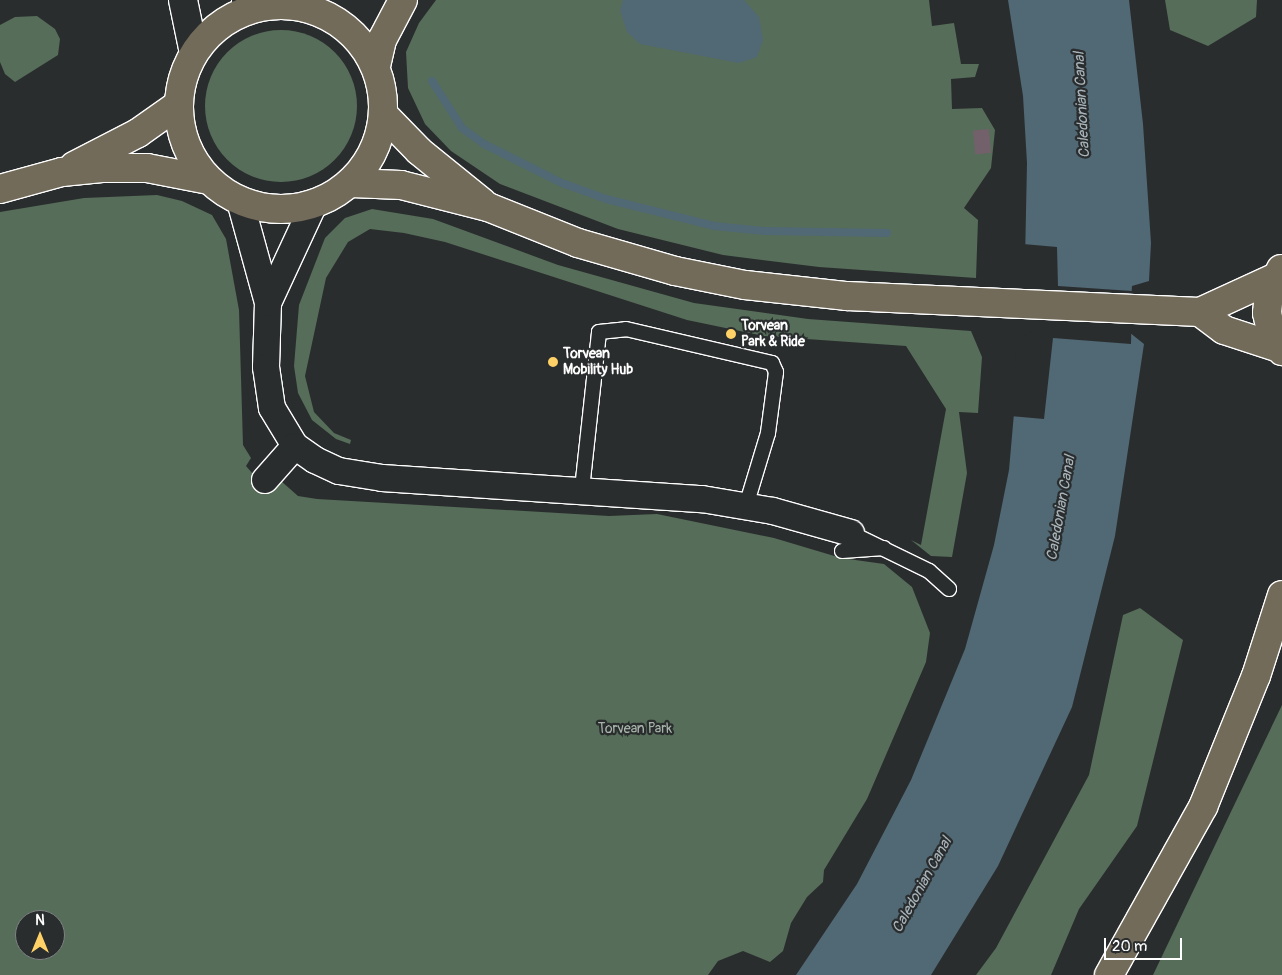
<!DOCTYPE html>
<html>
<head>
<meta charset="utf-8">
<style>
	body { margin:0 }
	#map { position:relative; width:1282px; height:975px; overflow:hidden; background:#2a2d2e; font-family:Pangolin,sans-serif }
	div>[style] { position:absolute }
	.green>* { inset:0; background:#566d59 }
	.round { border-radius:50% }
	.water>* { inset:0; background:#516875 }
	.pier>* { inset:0; background:#2a2d2e }
	.stream>* { height:8px; margin:-4px; padding:0 4px; transform-origin:4px; border-radius:4px; background:#516875 }
	.building>* { inset:0; background:#72616a; transform-origin:0 0 }
	.roads { filter:drop-shadow(1px 0 #fff) drop-shadow(-1px 0 #fff) drop-shadow(0 1px #fff) drop-shadow(0 -1px #fff) }
	.lane>* { height:14px; margin:-7px; padding:0 7px; transform-origin:7px; border-radius:7px; background:#2a2d2e }
	.street>* { height:26px; margin:-13px; padding:0 13px; transform-origin:13px; border-radius:13px; background:#2a2d2e }
	.secondary>* { height:28px; margin:-14px; padding:0 14px; transform-origin:14px; border-radius:14px; background:#2a2d2e }
	.primary>* { height:28px; margin:-14px; padding:0 14px; transform-origin:14px; border-radius:14px; background:#736b5a }
	.highway>* { height:28px; margin:-14px; padding:0 14px; transform-origin:14px; border-radius:14px; background:#736b5a }
	.highway>.ring { margin:-14px; padding:0; box-sizing:content-box; background:none; border:28px solid #736b5a; border-radius:50% }
	.dots>* { width:14px; height:14px; translate:-50% -50%; box-sizing:border-box; border:2px solid #2a2d2e; border-radius:50% }
	span { translate:-50% -50%; white-space:nowrap; text-align:center; line-height:1.15; -webkit-text-stroke:4.5px #2a2d2e; paint-order:stroke }
	.poi-label { font-size:14px; color:#fff; font-weight:700 }
	.left { translate:0 -50%; text-align:left }
	.park-label { font-size:14px; color:#aab6ac }
	.water-label { font-size:15px; color:#a8b4ba; font-style:italic }
	.north { position:absolute; left:15px; top:910px; width:50px; height:50px; box-sizing:border-box; background:#2a2d2e; border:1px solid #7f8182; border-radius:50%; rotate:0deg; font-size:14px; font-weight:700; line-height:20px; text-align:center; color:#fff }
	.north::after { content:''; display:block; margin:auto; width:18px; height:22px; background:#ffd166; clip-path:polygon(50% 0,100% 100%,50% 72%,0 100%) }
	.scale { position:absolute; left:1104px; top:938px; width:78px; height:22px; box-sizing:border-box; border:2px solid #fff; border-top:0; padding-left:6px; font-size:15px; line-height:18px; white-space:nowrap; color:#fff; -webkit-text-stroke:4px #2a2d2e; paint-order:stroke }
</style>
</head>
<body>
<div id="map">
	<div class="green">
		<i style="clip-path:polygon(436px 0,929px 0,932px 26px,954px 23px,961px 64px,979px 64px,975px 77px,951px 79px,952px 109px,982px 108px,995px 130px,991px 168px,964px 208px,978px 220px,976px 278px,819px 267px,723px 255px,618px 229px,500px 184px,451px 151px,425px 124px,408px 88px,406px 52px,419px 23px)"></i>
		<i style="clip-path:polygon(1165px 0,1257px 0,1256px 17px,1208px 46px,1170px 30px)"></i>
		<i style="clip-path:polygon(37px 16px,55px 29px,60px 39px,58px 55px,15px 82px,5px 74px,0 62px,0 25px,15px 17px)"></i>
		<i class="round" style="left:205px;top:30px;width:152px;height:152px"></i>
		<i style="clip-path:polygon(evenodd,157px 195px,182px 201px,212px 215px,226px 239px,239px 310px,243px 445px,251px 458px,246px 466px,267px 490px,271px 491px,281px 481px,298px 496px,317px 499px,609px 516px,657px 514px,774px 538px,841px 558px,884px 564px,912px 587px,930px 633px,926px 662px,867px 799px,824px 870px,823px 882px,807px 897px,791px 923px,783px 951px,770px 962px,743px 951px,718px 961px,708px 975px,0 975px,0 212px,84px 198px,157px 195px,25px 920px,55px 920px,55px 950px,25px 950px,25px 920px)"></i>
		<i style="clip-path:polygon(372px 209px,433px 219px,558px 265px,694px 303px,808px 319px,971px 331px,982px 357px,978px 413px,959px 412px,967px 473px,952px 557px,931px 556px,911px 540px,921px 545px,946px 409px,906px 346px,764px 336px,687px 320px,445px 242px,404px 233px,370px 229px,348px 242px,326px 278px,305px 376px,314px 412px,334px 433px,351px 440px,350px 444px,336px 439px,312px 420px,298px 393px,294px 366px,299px 305px,325px 238px,345px 218px)"></i>
		<i style="clip-path:polygon(1140px 608px,1183px 640px,1137px 826px,1079px 909px,1051px 975px,976px 975px,996px 948px,1089px 775px,1123px 615px)"></i>
		<i style="clip-path:polygon(1282px 705px,1282px 975px,1153px 975px,1228px 818px)"></i>
	</div>
	<div class="water">
		<i style="clip-path:polygon(623px 0,744px 0,759px 17px,763px 40px,757px 57px,739px 63px,640px 44px,627px 32px,620px 10px)"></i>
		<i style="clip-path:polygon(1008px 0,1129px 0,1143px 124px,1151px 243px,1149px 281px,1132px 286px,1129px 332px,1144px 344px,1115px 536px,1072px 707px,998px 866px,931px 975px,796px 975px,857px 884px,911px 780px,965px 649px,994px 545px,1009px 470px,1019px 356px,1041px 329px,1044px 281px,1025px 261px,1027px 163px,1023px 96px)"></i>
	</div>
	<div class="pier">
		<i style="clip-path:polygon(1023px 244px,1057px 247px,1058px 286px,1132px 291px,1131px 344px,1053px 338px,1044px 419px,1011px 416px,1017px 339px,1039px 327px,1041px 282px,1022px 263px)"></i>
	</div>
	<div class="stream">
		<i style="left:432px;top:81px;width:56px;rotate:57.4deg"></i>
		<i style="left:462px;top:128px;width:27px;rotate:36deg"></i>
		<i style="left:484px;top:144px;width:87px;rotate:26.6deg"></i>
		<i style="left:562px;top:183px;width:47px;rotate:20deg"></i>
		<i style="left:606px;top:199px;width:111px;rotate:14deg"></i>
		<i style="left:714px;top:226px;width:51px;rotate:5.6deg"></i>
		<i style="left:765px;top:231px;width:122px;rotate:0.9deg"></i>
	</div>
	<div class="building">
		<i style="left:989px;top:129px;width:24px;height:16px;rotate:85deg"></i>
	</div>
	<div class="roads">
		<div class="lane">
			<i style="left:582px;top:489px;width:158px;rotate:-83.8deg"></i>
			<i style="left:599px;top:332px;width:27px;rotate:-6deg"></i>
			<i style="left:626px;top:329px;width:150px;rotate:13.1deg"></i>
			<i style="left:772px;top:363px;width:10px;rotate:66deg"></i>
			<i style="left:776px;top:372px;width:62px;rotate:97.5deg"></i>
			<i style="left:768px;top:433px;width:76px;rotate:106.8deg"></i>
			<i style="left:851px;top:533px;width:87px;rotate:26deg"></i>
			<i style="left:929px;top:571px;width:27px;rotate:42deg"></i>
			<i style="left:842px;top:551px;width:42px;rotate:-4.1deg"></i>
		</div>
		<div class="street">
			<i style="left:240px;top:201px;width:106px;rotate:74.6deg"></i>
			<i style="left:268px;top:303px;width:64px;rotate:91.8deg"></i>
			<i style="left:266px;top:367px;width:41px;rotate:81.7deg"></i>
			<i style="left:272px;top:408px;width:44px;rotate:58.8deg"></i>
			<i style="left:295px;top:446px;width:24px;rotate:35deg"></i>
			<i style="left:315px;top:460px;width:26px;rotate:25deg"></i>
			<i style="left:339px;top:471px;width:44px;rotate:9.2deg"></i>
			<i style="left:382px;top:478px;width:321px;rotate:3.8deg"></i>
			<i style="left:702px;top:499px;width:72px;rotate:9.6deg"></i>
			<i style="left:773px;top:511px;width:81px;rotate:15.8deg"></i>
			<i style="left:268px;top:303px;width:109px;rotate:-65.1deg"></i>
			<i style="left:265px;top:480px;width:45px;rotate:-48.6deg"></i>
		</div>
		<div class="secondary">
			<i style="left:183px;top:0;width:54px;rotate:78.3deg"></i>
			<i style="left:246px;top:0;width:11px;rotate:45deg"></i>
		</div>
		<div class="primary">
			<i style="left:384px;top:115px;width:50px;rotate:45.8deg"></i>
			<i style="left:419px;top:151px;width:82px;rotate:39.1deg"></i>
			<i style="left:351px;top:183px;width:50px;rotate:2.3deg"></i>
			<i style="left:401px;top:185px;width:90px;rotate:14.2deg"></i>
			<i style="left:488px;top:207px;width:97px;rotate:21.8deg"></i>
			<i style="left:578px;top:243px;width:101px;rotate:16.1deg"></i>
			<i style="left:675px;top:271px;width:71px;rotate:11.3deg"></i>
			<i style="left:745px;top:285px;width:103px;rotate:6.2deg"></i>
			<i style="left:847px;top:296px;width:353px;rotate:2.6deg"></i>
			<i style="left:1200px;top:312px;width:84px;rotate:-24.7deg"></i>
			<i style="left:1281px;top:269px;width:28px;rotate:116deg"></i>
			<i style="left:1269px;top:294px;width:19px;rotate:96deg"></i>
			<i style="left:1267px;top:313px;width:18px;rotate:77deg"></i>
			<i style="left:1271px;top:331px;width:23px;rotate:61deg"></i>
			<i style="left:1200px;top:312px;width:30px;rotate:37deg"></i>
			<i style="left:1224px;top:330px;width:58px;rotate:18.1deg"></i>
			<i style="left:1109px;top:975px;width:193px;rotate:-60.8deg"></i>
			<i style="left:1203px;top:807px;width:141px;rotate:-68deg"></i>
			<i style="left:1256px;top:676px;width:85px;rotate:-72.2deg"></i>
		</div>
		<div class="highway">
			<i class="ring" style="left:179px;top:5px;width:176px;height:176px"></i>
			<i style="left:376px;top:66px;width:27px;rotate:-77deg"></i>
			<i style="left:382px;top:40px;width:45px;rotate:-62.3deg"></i>
			<i style="left:74px;top:166px;width:72px;rotate:-27.3deg"></i>
			<i style="left:138px;top:133px;width:50px;rotate:-35.3deg"></i>
			<i style="left:0;top:189px;width:64px;rotate:-15.3deg"></i>
			<i style="left:62px;top:172px;width:40px;rotate:-5.7deg"></i>
			<i style="left:102px;top:168px;width:45px"></i>
			<i style="left:147px;top:168px;width:63px;rotate:11deg"></i>
		</div>
	</div>
	<div class="dots">
		<i style="left:731px;top:334px;background:#ffd166"></i>
		<i style="left:553px;top:362px;background:#ffd166"></i>
	</div>
	<div class="poi-label">
		<span class="left" style="left:741px;top:334px">Torvean<br>Park &amp; Ride</span>
		<span class="left" style="left:563px;top:362px">Torvean<br>Mobility Hub</span>
	</div>
	<div class="park-label">
		<span style="left:635px;top:729px">Torvean Park</span>
	</div>
	<div class="water-label">
		<span style="left:1082px;top:105px;rotate:-93deg">Caledonian Canal</span>
		<span style="left:1061px;top:508px;rotate:-80deg">Caledonian Canal</span>
		<span style="left:922px;top:885px;rotate:-61deg">Caledonian Canal</span>
	</div>
	<div class="north">N</div>
	<div class="scale">20 m</div>
</div>
</body>
</html>
